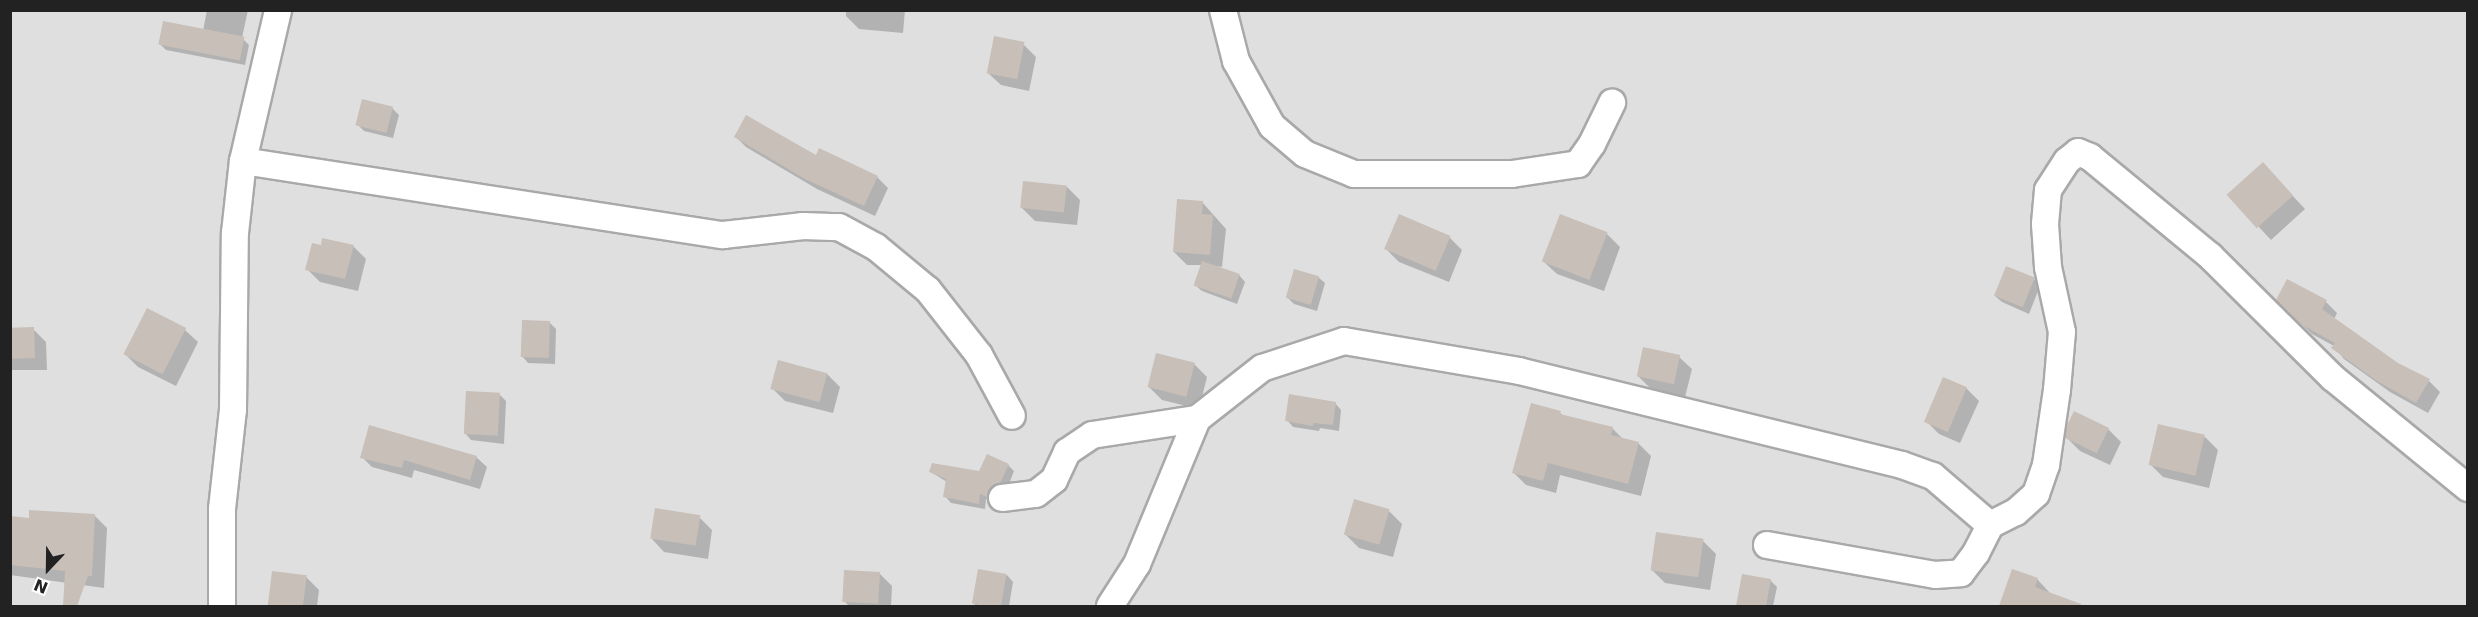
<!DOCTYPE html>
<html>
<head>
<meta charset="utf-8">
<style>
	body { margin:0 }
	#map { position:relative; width:2478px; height:617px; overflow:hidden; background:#f2efe9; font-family:"DejaVu Sans",sans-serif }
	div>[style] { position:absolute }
	.residential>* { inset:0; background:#e0dfdf; transform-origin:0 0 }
	.shadow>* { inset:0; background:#0003 }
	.building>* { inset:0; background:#c7bfb8; transform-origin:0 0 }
	.roads { filter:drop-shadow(2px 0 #a9a9a9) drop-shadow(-2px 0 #a9a9a9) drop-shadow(0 2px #a9a9a9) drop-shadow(0 -2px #a9a9a9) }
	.minor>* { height:26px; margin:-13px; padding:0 13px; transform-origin:13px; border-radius:13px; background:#fff }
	span { translate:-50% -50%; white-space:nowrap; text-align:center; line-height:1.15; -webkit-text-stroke:5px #fff; paint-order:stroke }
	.frame { position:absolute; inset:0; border:12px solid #222; pointer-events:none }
	.north { position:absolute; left:18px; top:539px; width:60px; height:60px; -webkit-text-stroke:4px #fff; paint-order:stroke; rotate:202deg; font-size:16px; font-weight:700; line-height:24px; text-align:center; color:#222 }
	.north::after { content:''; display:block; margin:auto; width:21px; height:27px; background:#222; clip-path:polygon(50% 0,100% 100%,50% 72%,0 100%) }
</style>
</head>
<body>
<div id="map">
	<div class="residential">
		<i style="left:11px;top:11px;width:2456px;height:595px"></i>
	</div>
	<div class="shadow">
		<i style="clip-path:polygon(207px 10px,248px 10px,242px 38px,249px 45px,245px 65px,166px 50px,159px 43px,203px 31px)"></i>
		<i style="clip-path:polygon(846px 10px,905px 10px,903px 33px,859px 29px,846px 16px)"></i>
		<i style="clip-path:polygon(1023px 44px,1036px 57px,1029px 91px,1001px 85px,988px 73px)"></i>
		<i style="clip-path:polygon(363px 101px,393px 109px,399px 115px,393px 138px,364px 131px,357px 124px)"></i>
		<i style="clip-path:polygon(736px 137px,817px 157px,877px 177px,888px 188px,875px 216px,817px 189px,746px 147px)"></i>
		<i style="clip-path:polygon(2275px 177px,2305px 209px,2271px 240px,2229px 195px)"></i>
		<i style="clip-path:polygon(1067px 187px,1080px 200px,1077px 225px,1035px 221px,1022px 208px)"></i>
		<i style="clip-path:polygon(1202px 202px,1226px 229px,1222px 267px,1216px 266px,1239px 275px,1245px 282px,1237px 304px,1202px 291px,1195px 285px,1202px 265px,1187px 265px,1174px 252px)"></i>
		<i style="clip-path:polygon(1607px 234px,1620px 247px,1604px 291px,1557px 274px,1544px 262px)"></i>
		<i style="clip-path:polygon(1449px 237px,1462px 250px,1449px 282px,1399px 262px,1386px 249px)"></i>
		<i style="clip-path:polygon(353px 246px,366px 259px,358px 291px,320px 282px,307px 269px)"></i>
		<i style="clip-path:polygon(1318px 277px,1325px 283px,1317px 311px,1294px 304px,1288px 298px)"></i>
		<i style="clip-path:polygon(2034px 279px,2040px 286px,2029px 314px,2002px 302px,1995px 296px)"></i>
		<i style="clip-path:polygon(2277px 300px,2326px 302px,2337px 313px,2334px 319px,2397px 364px,2429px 381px,2440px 392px,2428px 413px,2390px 392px,2344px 359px,2334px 346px,2312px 334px)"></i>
		<i style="clip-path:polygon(148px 310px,185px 330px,198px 342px,176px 386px,138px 367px,125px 354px)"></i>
		<i style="clip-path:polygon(550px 323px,556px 329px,555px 364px,528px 363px,522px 356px)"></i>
		<i style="clip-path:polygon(10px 329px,33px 329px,46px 342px,47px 370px,10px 370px)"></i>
		<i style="clip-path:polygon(1679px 357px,1692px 369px,1685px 397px,1651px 389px,1638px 376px)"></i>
		<i style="clip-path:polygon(1194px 364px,1207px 377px,1199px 409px,1162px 400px,1149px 387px)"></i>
		<i style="clip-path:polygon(827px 374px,840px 387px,833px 413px,785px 401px,772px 388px)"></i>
		<i style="clip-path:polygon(1966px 388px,1979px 401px,1960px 443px,1939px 434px,1926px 421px)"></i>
		<i style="clip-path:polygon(500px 395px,506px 401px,504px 444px,471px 440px,465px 433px)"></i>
		<i style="clip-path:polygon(1335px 403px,1341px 410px,1339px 431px,1320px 428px,1319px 431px,1293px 427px,1287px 420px)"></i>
		<i style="clip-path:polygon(1560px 413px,1564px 416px,1612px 428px,1623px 439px,1638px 443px,1651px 456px,1641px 496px,1560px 475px,1556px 493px,1526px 485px,1513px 472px)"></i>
		<i style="clip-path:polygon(2108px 429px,2121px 442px,2110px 465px,2080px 451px,2067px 438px)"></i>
		<i style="clip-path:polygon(2205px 437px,2218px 450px,2209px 488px,2163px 477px,2150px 464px)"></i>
		<i style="clip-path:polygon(362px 457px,476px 457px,487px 467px,480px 489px,414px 470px,412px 478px,372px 467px)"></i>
		<i style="clip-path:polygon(1008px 465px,1014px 471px,1007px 489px,994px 503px,986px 499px,985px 509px,951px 503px,945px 496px,947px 482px,931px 472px,980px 473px)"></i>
		<i style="clip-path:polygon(1389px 511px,1402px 524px,1393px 557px,1359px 548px,1346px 535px)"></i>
		<i style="clip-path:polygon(94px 515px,107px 528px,104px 588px,10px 575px,10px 518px,30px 520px)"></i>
		<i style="clip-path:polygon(699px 517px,712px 530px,708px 559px,664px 552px,652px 539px)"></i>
		<i style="clip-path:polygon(1703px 541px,1716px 554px,1710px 590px,1665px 583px,1652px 570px)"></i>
		<i style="clip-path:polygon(273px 573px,306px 577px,319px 590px,317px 606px,269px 606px)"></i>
		<i style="clip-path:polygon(879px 573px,892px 586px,891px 606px,849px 606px,844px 601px)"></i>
		<i style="clip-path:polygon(1007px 575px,1013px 582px,1009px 606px,979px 604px,977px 606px,974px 604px)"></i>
		<i style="clip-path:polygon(1743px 576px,1770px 580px,1777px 587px,1773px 606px,1738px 606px)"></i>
		<i style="clip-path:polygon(2037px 579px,2062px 606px,2006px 606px,2002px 602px)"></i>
	</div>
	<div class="building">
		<i style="left:163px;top:21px;width:83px;height:24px;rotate:11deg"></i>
		<i style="left:994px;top:36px;width:31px;height:38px;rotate:11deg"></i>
		<i style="left:362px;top:99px;width:32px;height:27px;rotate:14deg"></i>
		<i style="clip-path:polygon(746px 115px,816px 155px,819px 148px,878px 176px,864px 206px,805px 179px,734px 137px)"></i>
		<i style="left:2263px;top:162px;width:45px;height:49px;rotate:48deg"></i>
		<i style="left:1023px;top:181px;width:44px;height:27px;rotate:6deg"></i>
		<i style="clip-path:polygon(1177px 199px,1203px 201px,1202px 214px,1213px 215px,1210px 255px,1173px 252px)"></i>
		<i style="left:1399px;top:214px;width:56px;height:38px;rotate:23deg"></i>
		<i style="left:1560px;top:214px;width:51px;height:51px;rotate:21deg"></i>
		<i style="clip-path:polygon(322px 238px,354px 245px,345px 279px,305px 270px,312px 243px,321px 245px)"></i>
		<i style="left:1202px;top:261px;width:40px;height:26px;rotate:19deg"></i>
		<i style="left:2006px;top:266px;width:31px;height:32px;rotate:22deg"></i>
		<i style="left:1294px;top:269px;width:26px;height:30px;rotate:16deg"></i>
		<i style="clip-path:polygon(2287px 279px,2327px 300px,2322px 309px,2398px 363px,2430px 379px,2416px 403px,2377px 381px,2331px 348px,2335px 343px,2299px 323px,2276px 300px)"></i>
		<i style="left:147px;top:308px;width:44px;height:52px;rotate:27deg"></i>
		<i style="left:522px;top:320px;width:28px;height:37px;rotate:2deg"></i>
		<i style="left:34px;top:327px;width:31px;height:24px;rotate:88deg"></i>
		<i style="left:1643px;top:347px;width:38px;height:30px;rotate:12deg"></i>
		<i style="left:1156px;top:353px;width:40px;height:35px;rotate:14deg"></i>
		<i style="left:778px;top:360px;width:51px;height:30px;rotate:15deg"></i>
		<i style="left:1943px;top:377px;width:26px;height:49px;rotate:23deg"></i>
		<i style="left:466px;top:391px;width:34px;height:43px;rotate:3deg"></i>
		<i style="clip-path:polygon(1289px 394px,1336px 402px,1333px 425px,1314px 423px,1313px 426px,1285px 421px)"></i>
		<i style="clip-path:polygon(1531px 403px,1561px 411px,1560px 414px,1613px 427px,1611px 435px,1639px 442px,1628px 484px,1548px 463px,1543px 481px,1512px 473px)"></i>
		<i style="left:2074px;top:411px;width:39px;height:28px;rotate:26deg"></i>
		<i style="left:2158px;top:424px;width:48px;height:42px;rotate:13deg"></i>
		<i style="clip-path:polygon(369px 425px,477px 456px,470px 480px,404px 460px,402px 468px,360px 458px)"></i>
		<i style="clip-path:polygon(987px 454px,1009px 464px,1000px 483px,993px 486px,987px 497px,980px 494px,979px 504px,943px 497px,946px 479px,929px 472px,932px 463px,979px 471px)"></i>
		<i style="left:1354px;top:499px;width:37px;height:37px;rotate:16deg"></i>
		<i style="left:655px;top:508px;width:46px;height:31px;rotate:9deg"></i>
		<i style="clip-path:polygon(29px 510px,95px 514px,92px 576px,88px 576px,77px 606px,63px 606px,65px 571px,10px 565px,10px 516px,29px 518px)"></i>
		<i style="left:1656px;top:532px;width:48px;height:39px;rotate:8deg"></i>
		<i style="left:978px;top:569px;width:29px;height:35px;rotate:10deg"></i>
		<i style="clip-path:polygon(2012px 569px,2038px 578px,2035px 587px,2081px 604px,2081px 606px,1999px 606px)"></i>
		<i style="left:844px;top:570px;width:36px;height:32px;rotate:3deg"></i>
		<i style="left:272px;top:571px;width:35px;height:35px;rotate:7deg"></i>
		<i style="clip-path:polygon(1742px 574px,1771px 579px,1766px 606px,1736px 606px)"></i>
	</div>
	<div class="roads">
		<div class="minor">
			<i style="left:1223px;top:10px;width:53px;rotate:75.7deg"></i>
			<i style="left:1236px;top:61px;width:74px;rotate:61deg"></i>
			<i style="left:1272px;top:126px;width:43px;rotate:40.3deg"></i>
			<i style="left:1305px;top:154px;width:53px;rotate:22.2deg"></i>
			<i style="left:1354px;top:174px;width:158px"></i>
			<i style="left:1512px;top:174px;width:67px;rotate:-8.6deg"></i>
			<i style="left:1578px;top:164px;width:24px;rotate:-55deg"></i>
			<i style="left:1592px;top:144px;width:46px;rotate:-64deg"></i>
			<i style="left:243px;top:161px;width:486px;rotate:8.8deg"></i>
			<i style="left:723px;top:235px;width:81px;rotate:-6.4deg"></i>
			<i style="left:803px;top:226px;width:36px;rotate:2deg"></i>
			<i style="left:839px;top:227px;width:42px;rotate:28.4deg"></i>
			<i style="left:876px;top:247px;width:67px;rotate:39.6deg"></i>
			<i style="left:928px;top:290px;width:83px;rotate:51.9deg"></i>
			<i style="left:979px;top:355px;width:69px;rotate:61.6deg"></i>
			<i style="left:1002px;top:498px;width:34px;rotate:-7deg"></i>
			<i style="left:1036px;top:494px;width:23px;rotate:-38deg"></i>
			<i style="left:1054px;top:480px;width:31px;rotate:-65deg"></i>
			<i style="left:1067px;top:452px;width:30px;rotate:-34deg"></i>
			<i style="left:1092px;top:435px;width:106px;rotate:-8.7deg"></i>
			<i style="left:1767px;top:545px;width:171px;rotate:10.1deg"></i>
			<i style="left:1935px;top:575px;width:26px;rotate:-4deg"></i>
			<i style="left:1961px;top:573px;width:25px;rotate:-53deg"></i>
			<i style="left:1976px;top:553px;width:31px;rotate:-63deg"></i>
			<i style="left:1990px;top:525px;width:29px;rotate:-27deg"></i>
			<i style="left:2016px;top:512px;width:27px;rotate:-42deg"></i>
			<i style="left:2036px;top:494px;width:31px;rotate:-71deg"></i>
			<i style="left:2046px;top:465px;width:76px;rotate:-81.7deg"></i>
			<i style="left:2057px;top:390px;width:58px;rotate:-85.1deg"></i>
			<i style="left:2062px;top:332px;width:66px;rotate:-102.2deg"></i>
			<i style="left:2048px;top:267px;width:43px;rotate:-94deg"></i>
			<i style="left:2045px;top:224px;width:34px;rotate:-85deg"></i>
			<i style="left:2048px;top:190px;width:35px;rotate:-57deg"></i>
			<i style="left:2067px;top:161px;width:14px;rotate:-39deg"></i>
			<i style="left:2078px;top:152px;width:13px;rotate:23deg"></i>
			<i style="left:2090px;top:157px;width:156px;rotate:39.5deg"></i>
			<i style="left:2210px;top:256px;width:173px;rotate:44.8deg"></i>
			<i style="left:2333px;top:378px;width:174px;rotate:39.2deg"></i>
			<i style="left:222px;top:606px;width:97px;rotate:-90deg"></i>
			<i style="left:222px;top:509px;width:100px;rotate:-83.7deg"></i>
			<i style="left:233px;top:410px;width:177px;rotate:-89.4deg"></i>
			<i style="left:235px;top:233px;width:72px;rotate:-83.7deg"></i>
			<i style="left:243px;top:161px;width:155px;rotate:-76.9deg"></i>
			<i style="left:1110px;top:606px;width:50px;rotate:-57.3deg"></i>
			<i style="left:1137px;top:564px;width:157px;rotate:-67.5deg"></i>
			<i style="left:1197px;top:419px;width:83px;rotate:-38.1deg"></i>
			<i style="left:1262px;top:368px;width:86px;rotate:-18.2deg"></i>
			<i style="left:1344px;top:341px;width:178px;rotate:9.7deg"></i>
			<i style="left:1519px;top:371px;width:394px;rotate:13.8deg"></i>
			<i style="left:1902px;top:465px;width:33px;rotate:20deg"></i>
			<i style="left:1933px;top:476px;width:75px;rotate:40.7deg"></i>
		</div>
	</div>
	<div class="frame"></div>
	<div class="north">N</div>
</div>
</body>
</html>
